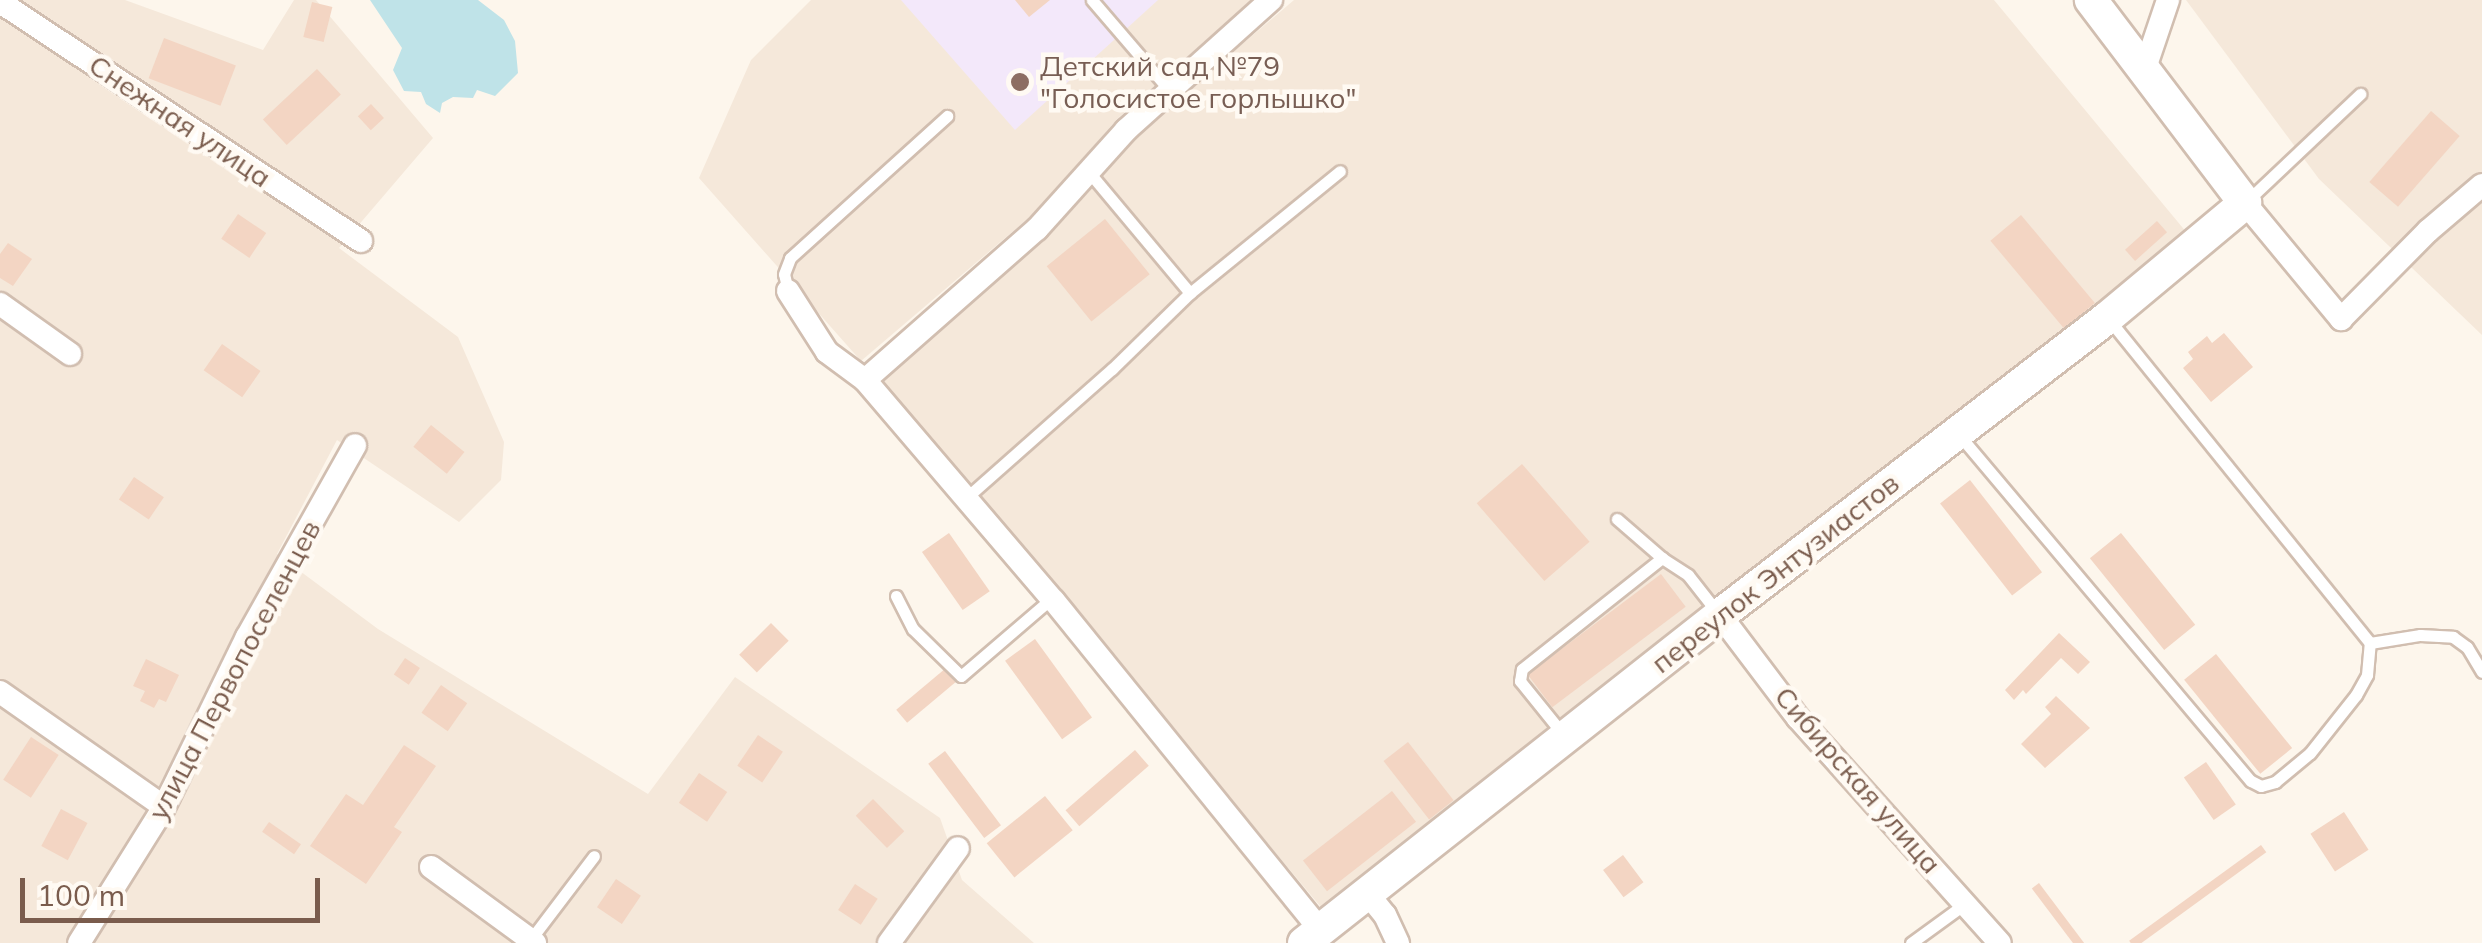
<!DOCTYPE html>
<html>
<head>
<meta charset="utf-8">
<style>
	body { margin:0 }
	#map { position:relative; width:2482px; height:943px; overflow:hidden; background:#fdf6ec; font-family:Mulish,sans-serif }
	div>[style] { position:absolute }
	.residential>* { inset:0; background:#f5e8da }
	.education>* { inset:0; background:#f3e8fa }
	.water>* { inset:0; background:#bfe3e8 }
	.building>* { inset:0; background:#f3d5c3; transform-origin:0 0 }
	.roads { filter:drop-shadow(2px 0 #d1beb0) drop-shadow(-2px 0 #d1beb0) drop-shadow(0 2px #d1beb0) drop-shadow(0 -2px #d1beb0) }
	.lane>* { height:11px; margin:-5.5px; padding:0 5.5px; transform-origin:5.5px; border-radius:5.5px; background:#fff }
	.street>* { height:22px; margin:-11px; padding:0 11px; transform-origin:11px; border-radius:11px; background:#fff }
	.secondary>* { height:32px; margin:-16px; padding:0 16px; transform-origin:16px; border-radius:16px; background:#fff }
	.dots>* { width:28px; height:28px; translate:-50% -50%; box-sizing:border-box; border:5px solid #fffaf3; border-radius:50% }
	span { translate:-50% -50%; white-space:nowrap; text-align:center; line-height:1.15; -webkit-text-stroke:9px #fffaf3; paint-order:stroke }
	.education-label { font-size:28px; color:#785e54 }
	.left { translate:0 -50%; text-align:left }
	.street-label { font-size:28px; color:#7a5c4d }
	.scale { position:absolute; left:20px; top:878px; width:300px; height:45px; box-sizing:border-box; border:5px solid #7a5c4d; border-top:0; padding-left:12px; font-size:30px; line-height:35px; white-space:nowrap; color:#7a5c4d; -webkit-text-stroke:8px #fffaf3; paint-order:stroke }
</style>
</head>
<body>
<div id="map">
	<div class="residential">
		<i style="clip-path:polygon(0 0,125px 0,263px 50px,294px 0,316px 0,433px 138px,339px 248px,458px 337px,504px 442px,501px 480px,459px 522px,337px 440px,277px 554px,378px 629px,648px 794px,735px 677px,940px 818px,962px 880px,1034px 943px,0 943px)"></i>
		<i style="clip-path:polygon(811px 0,1252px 0,1117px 119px,1039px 209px,861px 361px,699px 178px,751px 60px)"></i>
		<i style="clip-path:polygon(1294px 0,1994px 0,2187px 233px,1325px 912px,883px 381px,1010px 270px,1125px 144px)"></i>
		<i style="clip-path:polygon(2186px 0,2482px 0,2482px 335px,2319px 179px)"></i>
	</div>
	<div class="education">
		<i style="clip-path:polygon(901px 0,1158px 0,1015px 130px)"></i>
	</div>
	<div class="water">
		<i style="clip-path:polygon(370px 0,478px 0,504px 20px,515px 41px,518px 73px,495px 96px,477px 90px,473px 98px,453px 97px,442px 103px,440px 113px,426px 104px,421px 92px,404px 91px,393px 70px,402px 48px)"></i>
	</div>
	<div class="building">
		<i style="clip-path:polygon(1015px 0,1050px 0,1029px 17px)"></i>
		<i style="left:312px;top:2px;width:21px;height:36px;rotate:14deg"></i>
		<i style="left:164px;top:38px;width:77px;height:43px;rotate:21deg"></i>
		<i style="left:317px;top:69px;width:35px;height:74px;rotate:47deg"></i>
		<i style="left:371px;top:104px;width:19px;height:18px;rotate:47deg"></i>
		<i style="left:2431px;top:111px;width:38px;height:94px;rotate:41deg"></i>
		<i style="left:238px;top:214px;width:34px;height:30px;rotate:34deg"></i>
		<i style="left:2021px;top:215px;width:115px;height:40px;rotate:50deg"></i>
		<i style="left:1105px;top:219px;width:71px;height:75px;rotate:51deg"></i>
		<i style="left:2157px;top:221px;width:15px;height:43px;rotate:48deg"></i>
		<i style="clip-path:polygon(8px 243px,32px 259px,13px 286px,0 278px,0 254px)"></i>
		<i style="clip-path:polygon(2224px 333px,2253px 367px,2211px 402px,2183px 368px,2193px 359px,2188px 352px,2207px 336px,2212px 343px)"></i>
		<i style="left:222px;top:344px;width:47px;height:32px;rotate:35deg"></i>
		<i style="left:431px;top:425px;width:43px;height:28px;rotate:39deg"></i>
		<i style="left:1522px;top:464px;width:103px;height:60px;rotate:49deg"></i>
		<i style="left:134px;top:477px;width:36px;height:27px;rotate:34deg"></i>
		<i style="left:1970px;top:480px;width:117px;height:38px;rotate:52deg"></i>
		<i style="left:949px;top:533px;width:71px;height:33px;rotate:55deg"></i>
		<i style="left:2121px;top:533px;width:118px;height:40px;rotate:51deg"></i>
		<i style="left:1661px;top:574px;width:41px;height:167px;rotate:53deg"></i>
		<i style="left:771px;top:623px;width:25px;height:45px;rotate:45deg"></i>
		<i style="clip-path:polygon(2059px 633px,2090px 662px,2078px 674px,2061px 658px,2026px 694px,2023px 690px,2014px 700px,2005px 690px)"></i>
		<i style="left:1035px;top:639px;width:97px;height:37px;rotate:54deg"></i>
		<i style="left:2216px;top:654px;width:121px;height:41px;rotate:51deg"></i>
		<i style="left:405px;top:658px;width:18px;height:20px;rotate:34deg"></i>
		<i style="clip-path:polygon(146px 659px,179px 675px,166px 702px,159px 699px,154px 708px,140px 701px,145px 691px,133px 686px)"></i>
		<i style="left:946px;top:668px;width:17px;height:65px;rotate:50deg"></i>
		<i style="left:441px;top:685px;width:32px;height:34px;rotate:35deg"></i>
		<i style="clip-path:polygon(2056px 696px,2090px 728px,2045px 768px,2021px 744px,2051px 714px,2045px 707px)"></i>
		<i style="left:758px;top:735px;width:30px;height:37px;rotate:34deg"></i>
		<i style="left:31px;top:737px;width:33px;height:51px;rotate:33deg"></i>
		<i style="left:1408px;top:742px;width:74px;height:31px;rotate:52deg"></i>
		<i style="clip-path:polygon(404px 745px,436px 766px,394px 827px,402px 832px,366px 884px,310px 846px,346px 794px,363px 805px)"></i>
		<i style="left:1135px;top:750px;width:21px;height:92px;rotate:49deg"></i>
		<i style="left:945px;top:751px;width:93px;height:21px;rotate:53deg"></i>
		<i style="left:2206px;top:762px;width:52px;height:27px;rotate:55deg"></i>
		<i style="left:699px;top:773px;width:34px;height:36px;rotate:34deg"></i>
		<i style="left:1392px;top:791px;width:39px;height:113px;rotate:52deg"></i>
		<i style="left:1045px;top:796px;width:44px;height:75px;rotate:51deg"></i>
		<i style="left:873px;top:799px;width:45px;height:24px;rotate:46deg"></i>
		<i style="left:61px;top:809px;width:30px;height:42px;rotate:28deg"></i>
		<i style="left:2344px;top:812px;width:45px;height:40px;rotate:57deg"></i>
		<i style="left:269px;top:822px;width:39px;height:12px;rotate:35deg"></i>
		<i style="left:2261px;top:845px;width:9px;height:163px;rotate:54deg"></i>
		<i style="left:1623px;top:855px;width:34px;height:25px;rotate:53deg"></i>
		<i style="left:616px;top:879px;width:30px;height:34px;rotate:34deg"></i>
		<i style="left:2039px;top:883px;width:75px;height:9px;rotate:53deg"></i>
		<i style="left:855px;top:884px;width:27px;height:31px;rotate:33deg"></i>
	</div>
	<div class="roads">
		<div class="lane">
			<i style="left:1092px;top:0;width:120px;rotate:49.4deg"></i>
			<i style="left:1088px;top:171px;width:159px;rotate:50.1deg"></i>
			<i style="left:2247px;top:201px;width:156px;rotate:-43.4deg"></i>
			<i style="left:788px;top:291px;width:17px;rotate:-103deg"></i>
			<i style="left:784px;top:274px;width:17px;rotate:-69deg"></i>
			<i style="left:790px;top:258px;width:212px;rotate:-42.1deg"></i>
			<i style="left:1960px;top:436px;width:451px;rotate:49.9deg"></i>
			<i style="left:2251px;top:781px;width:11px;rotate:27deg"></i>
			<i style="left:2261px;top:786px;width:15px;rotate:-16deg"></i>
			<i style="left:2275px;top:782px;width:45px;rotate:-39.6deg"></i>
			<i style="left:2310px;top:753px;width:74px;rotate:-51.6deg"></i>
			<i style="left:2356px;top:695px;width:23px;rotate:-61deg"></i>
			<i style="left:2367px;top:675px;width:32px;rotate:-85deg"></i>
			<i style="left:2370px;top:643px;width:414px;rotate:-128.9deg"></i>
			<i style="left:966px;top:498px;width:195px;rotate:-41.5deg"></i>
			<i style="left:1112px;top:369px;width:109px;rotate:-44.3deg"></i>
			<i style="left:1190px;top:293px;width:193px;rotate:-39.1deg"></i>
			<i style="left:1617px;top:519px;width:60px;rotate:40.9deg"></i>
			<i style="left:896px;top:596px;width:37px;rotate:63deg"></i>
			<i style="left:913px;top:629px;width:67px;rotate:44.4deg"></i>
			<i style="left:961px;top:676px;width:120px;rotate:-40.6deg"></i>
			<i style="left:2370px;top:643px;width:51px;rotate:-9.1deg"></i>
			<i style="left:2420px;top:635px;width:33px;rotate:3deg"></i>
			<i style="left:2453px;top:637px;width:17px;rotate:36deg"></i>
			<i style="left:2467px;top:647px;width:29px;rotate:59deg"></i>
			<i style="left:1562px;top:733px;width:67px;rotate:-128.9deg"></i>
			<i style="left:1520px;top:681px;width:12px;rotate:-81deg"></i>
			<i style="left:1522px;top:669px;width:179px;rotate:-38.4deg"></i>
			<i style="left:1662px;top:558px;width:31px;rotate:33deg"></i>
			<i style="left:1688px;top:575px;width:47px;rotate:51.9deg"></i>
			<i style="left:531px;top:939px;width:104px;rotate:-52.8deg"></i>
			<i style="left:1911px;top:943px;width:68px;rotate:-36deg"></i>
		</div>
		<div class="street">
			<i style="left:0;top:2px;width:433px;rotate:33.5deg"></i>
			<i style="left:2144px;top:71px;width:75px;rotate:-71.3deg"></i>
			<i style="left:2245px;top:203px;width:151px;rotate:50.4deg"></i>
			<i style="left:2341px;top:319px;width:124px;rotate:-45.3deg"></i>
			<i style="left:2428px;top:231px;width:71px;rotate:-40.4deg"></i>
			<i style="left:788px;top:291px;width:72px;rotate:57.4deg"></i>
			<i style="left:827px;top:352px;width:47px;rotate:36.4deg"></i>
			<i style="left:865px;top:380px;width:291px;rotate:49.5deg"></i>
			<i style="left:1054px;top:601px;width:422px;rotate:51deg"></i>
			<i style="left:0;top:304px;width:86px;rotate:35.5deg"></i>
			<i style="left:865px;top:380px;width:229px;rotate:-41.3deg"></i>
			<i style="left:1037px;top:229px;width:133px;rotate:-48deg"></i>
			<i style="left:1126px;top:130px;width:195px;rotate:-41.9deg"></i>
			<i style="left:1720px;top:615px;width:129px;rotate:52.9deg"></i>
			<i style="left:1798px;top:718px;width:302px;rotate:48.1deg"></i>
			<i style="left:0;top:692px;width:200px;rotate:35deg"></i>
			<i style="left:431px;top:867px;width:129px;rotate:36.2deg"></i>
			<i style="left:1367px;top:893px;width:28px;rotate:51deg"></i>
			<i style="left:1385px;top:915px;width:31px;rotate:65deg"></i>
			<i style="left:79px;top:943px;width:160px;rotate:-58deg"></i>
			<i style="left:164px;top:807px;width:189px;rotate:-64deg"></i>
			<i style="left:247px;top:637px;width:220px;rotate:-60.6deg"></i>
			<i style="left:889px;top:943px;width:117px;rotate:-54deg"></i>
		</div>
		<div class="secondary">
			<i style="left:1304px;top:943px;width:530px;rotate:-38.25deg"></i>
			<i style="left:1720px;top:615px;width:488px;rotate:-37.5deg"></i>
			<i style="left:2107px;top:318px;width:180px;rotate:-39.8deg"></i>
			<i style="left:2245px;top:203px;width:255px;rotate:-127.2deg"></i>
		</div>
	</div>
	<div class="dots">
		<i style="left:1020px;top:82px;background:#8d6e63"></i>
	</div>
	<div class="education-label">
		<span class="left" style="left:1040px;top:82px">Детский сад №79<br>"Голосистое горлышко"</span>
	</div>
	<div class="street-label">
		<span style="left:180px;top:121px;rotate:34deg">Снежная улица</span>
		<span style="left:1775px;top:573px;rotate:-38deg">переулок Энтузиастов</span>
		<span style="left:234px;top:670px;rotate:-62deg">улица Первопоселенцев</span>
		<span style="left:1858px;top:780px;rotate:49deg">Сибирская улица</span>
	</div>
	<div class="scale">100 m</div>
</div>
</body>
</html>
